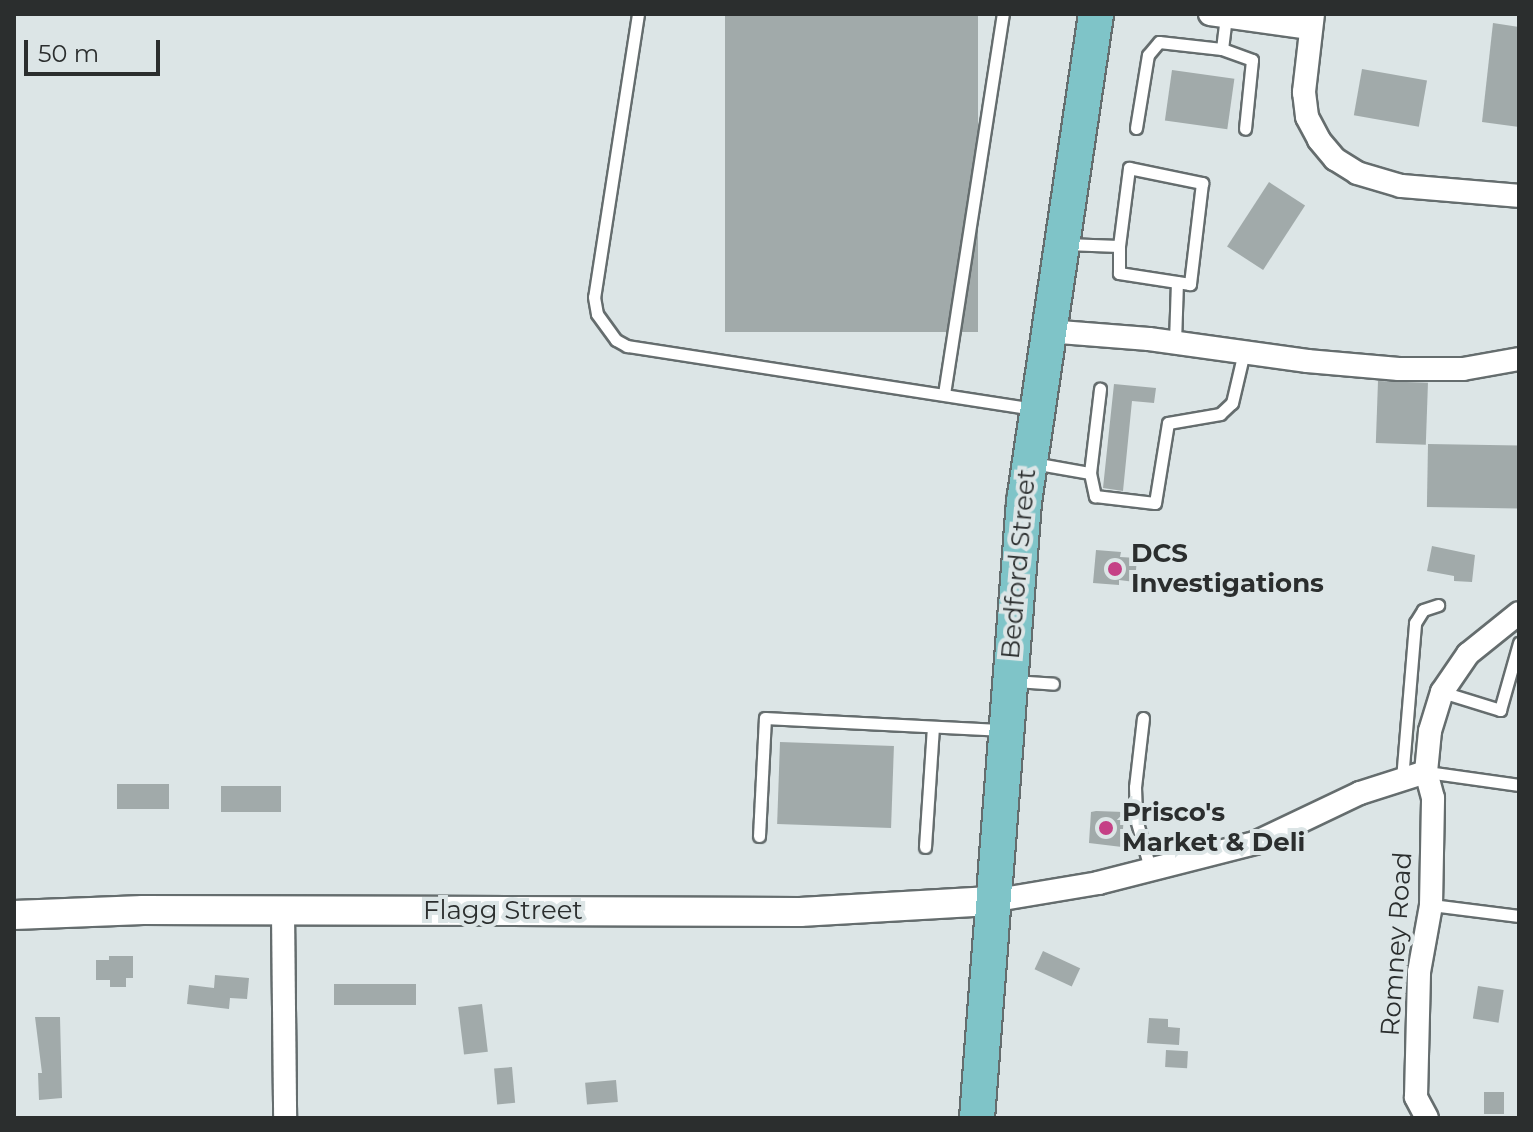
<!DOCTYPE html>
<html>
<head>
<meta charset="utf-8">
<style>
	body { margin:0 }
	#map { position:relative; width:1533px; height:1132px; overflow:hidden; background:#dce5e6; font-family:Montserrat,sans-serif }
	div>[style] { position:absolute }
	.building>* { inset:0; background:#a1aaaa; transform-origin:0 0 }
	.roads { filter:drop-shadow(2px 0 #656d6e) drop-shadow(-2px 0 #656d6e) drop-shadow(0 2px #656d6e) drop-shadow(0 -2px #656d6e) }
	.service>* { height:11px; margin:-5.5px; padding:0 5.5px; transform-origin:5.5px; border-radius:5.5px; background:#fff }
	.minor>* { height:22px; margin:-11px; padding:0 11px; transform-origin:11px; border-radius:11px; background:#fff }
	.tertiary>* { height:28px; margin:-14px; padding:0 14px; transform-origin:14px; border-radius:14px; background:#fff }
	.primary>* { height:34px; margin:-17px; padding:0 17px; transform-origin:17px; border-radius:17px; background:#7fc4c8 }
	.dots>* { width:22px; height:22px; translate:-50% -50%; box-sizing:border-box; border:4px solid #dce5e6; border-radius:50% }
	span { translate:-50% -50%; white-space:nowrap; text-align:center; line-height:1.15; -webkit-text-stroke:8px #dce5e6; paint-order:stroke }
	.poi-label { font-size:26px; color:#2b2e2e; font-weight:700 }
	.left { translate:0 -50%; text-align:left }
	.street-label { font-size:26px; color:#2b2e2e }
	.frame { position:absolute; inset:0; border:16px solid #2b2e2e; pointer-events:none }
	.scale { position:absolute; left:24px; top:40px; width:136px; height:36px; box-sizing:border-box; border:4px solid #2b2e2e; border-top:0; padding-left:10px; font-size:24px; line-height:28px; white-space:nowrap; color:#2b2e2e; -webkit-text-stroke:6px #dce5e6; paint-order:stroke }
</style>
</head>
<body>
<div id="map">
	<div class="building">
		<i style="left:725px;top:14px;width:253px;height:318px"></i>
		<i style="clip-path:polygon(1493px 23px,1519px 27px,1519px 127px,1482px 122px)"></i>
		<i style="left:1362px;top:69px;width:66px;height:47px;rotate:10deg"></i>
		<i style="left:1172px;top:70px;width:63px;height:51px;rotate:8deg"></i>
		<i style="left:1269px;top:182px;width:43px;height:77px;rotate:33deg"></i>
		<i style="left:1378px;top:381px;width:50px;height:62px;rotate:2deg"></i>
		<i style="clip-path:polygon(1114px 384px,1156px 388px,1154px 403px,1132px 401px,1123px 491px,1103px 488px)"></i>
		<i style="left:1428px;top:444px;width:91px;height:63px;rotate:1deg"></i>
		<i style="clip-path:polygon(1432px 546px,1475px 555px,1472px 582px,1454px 581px,1454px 576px,1427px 571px)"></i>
		<i style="clip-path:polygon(1096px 550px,1121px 552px,1120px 557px,1137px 558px,1135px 582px,1119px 580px,1119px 585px,1093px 583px)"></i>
		<i style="left:780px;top:742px;width:114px;height:82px;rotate:2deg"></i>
		<i style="left:169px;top:784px;width:25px;height:52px;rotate:90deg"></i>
		<i style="left:221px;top:786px;width:60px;height:26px"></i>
		<i style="clip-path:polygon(1096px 811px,1124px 812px,1122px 847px,1089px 843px,1091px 812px)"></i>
		<i style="left:1043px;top:951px;width:41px;height:20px;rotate:25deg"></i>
		<i style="clip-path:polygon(109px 956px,133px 956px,133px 978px,126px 978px,126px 987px,110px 987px,110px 980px,96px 980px,96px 960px,109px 960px)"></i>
		<i style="clip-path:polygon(215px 975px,249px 978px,247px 999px,230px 998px,229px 1009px,187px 1004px,189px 985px,214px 988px)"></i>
		<i style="left:416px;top:984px;width:21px;height:82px;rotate:90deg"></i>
		<i style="left:1478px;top:986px;width:26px;height:33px;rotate:9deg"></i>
		<i style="left:482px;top:1004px;width:48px;height:24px;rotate:83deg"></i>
		<i style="clip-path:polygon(35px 1017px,60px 1017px,62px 1098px,39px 1100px,38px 1073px,42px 1073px)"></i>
		<i style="clip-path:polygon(1149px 1018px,1168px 1019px,1168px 1027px,1180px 1028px,1179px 1045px,1147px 1043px)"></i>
		<i style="left:1166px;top:1050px;width:22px;height:17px;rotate:3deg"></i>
		<i style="left:512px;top:1067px;width:36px;height:18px;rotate:85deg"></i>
		<i style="left:616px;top:1080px;width:22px;height:31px;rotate:85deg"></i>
		<i style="left:1484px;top:1092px;width:20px;height:22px"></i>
	</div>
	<div class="roads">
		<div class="service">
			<i style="left:638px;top:14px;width:286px;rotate:98.8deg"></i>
			<i style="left:594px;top:297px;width:17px;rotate:80deg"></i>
			<i style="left:597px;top:314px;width:32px;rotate:54deg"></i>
			<i style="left:616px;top:340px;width:13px;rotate:29deg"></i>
			<i style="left:627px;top:346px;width:413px;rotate:8.8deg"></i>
			<i style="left:1222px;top:49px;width:32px;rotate:20deg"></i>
			<i style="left:1252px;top:60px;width:69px;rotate:95.8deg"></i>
			<i style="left:1136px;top:128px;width:74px;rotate:-80.7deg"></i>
			<i style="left:1148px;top:55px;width:17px;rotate:-50deg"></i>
			<i style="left:1159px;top:42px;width:63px;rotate:6.3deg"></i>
			<i style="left:1222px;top:49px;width:33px;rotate:-83deg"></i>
			<i style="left:1065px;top:244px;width:54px;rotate:2.1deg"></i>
			<i style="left:1119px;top:246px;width:79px;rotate:-82.7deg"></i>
			<i style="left:1129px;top:168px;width:75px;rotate:11.6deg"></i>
			<i style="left:1202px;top:183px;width:102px;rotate:96.8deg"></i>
			<i style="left:1190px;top:284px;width:72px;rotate:-171.2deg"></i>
			<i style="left:1119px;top:273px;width:27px;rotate:-90deg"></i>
			<i style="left:1175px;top:342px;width:60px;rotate:-88.1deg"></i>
			<i style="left:944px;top:394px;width:385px;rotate:-81.2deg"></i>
			<i style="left:1033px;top:463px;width:58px;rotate:10deg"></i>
			<i style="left:1090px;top:473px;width:85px;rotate:-83.2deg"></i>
			<i style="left:1090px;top:473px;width:24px;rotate:78deg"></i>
			<i style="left:1095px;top:496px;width:60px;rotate:6.7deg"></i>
			<i style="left:1155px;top:503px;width:81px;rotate:-80.8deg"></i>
			<i style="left:1168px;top:423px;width:53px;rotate:-9.8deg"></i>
			<i style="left:1220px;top:414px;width:16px;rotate:-43deg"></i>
			<i style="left:1232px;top:403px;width:52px;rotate:-76.8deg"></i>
			<i style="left:1014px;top:681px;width:39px;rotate:4deg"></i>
			<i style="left:1442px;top:692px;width:61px;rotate:17.2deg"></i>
			<i style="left:1500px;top:710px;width:70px;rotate:-74.2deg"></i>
			<i style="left:1143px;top:718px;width:69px;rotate:96.6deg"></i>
			<i style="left:1135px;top:787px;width:32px;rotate:88deg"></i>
			<i style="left:1136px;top:819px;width:51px;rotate:74.1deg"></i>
			<i style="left:1427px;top:772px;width:93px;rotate:8deg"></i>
			<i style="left:1402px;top:779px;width:157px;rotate:-85.2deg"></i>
			<i style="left:1415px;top:623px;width:15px;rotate:-58deg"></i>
			<i style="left:1423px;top:610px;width:16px;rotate:-18deg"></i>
			<i style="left:759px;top:836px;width:118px;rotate:-87.1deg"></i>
			<i style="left:765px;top:718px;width:239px;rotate:2.9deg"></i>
			<i style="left:925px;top:847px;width:120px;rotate:-86.2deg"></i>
			<i style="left:1431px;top:905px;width:89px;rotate:7.1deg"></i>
		</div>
		<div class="minor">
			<i style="left:1210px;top:14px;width:101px;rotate:8deg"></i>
			<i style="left:1313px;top:14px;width:79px;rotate:96.6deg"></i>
			<i style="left:1304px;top:92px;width:25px;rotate:83deg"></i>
			<i style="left:1307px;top:117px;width:26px;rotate:62deg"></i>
			<i style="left:1319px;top:140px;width:25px;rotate:50deg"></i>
			<i style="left:1335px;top:159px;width:26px;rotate:32deg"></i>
			<i style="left:1357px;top:173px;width:46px;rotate:16.5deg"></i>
			<i style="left:1401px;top:186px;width:118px;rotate:4.8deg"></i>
			<i style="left:1047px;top:331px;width:102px;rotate:4.5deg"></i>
			<i style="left:1149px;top:339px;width:160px;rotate:7.9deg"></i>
			<i style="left:1307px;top:361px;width:92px;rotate:5deg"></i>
			<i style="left:1399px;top:369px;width:64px"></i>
			<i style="left:1463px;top:369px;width:57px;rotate:-10.1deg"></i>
			<i style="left:991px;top:901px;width:109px;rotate:-9.5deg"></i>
			<i style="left:1098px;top:883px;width:162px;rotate:-14.3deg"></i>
			<i style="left:1255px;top:843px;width:116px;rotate:-25.5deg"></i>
			<i style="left:1360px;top:793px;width:69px;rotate:-17.7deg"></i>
			<i style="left:283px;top:912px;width:206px;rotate:89.4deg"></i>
			<i style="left:1427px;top:1118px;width:24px;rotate:-118deg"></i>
			<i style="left:1416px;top:1097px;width:125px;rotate:-88.6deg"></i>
			<i style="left:1419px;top:972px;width:68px;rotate:-79.8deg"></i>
			<i style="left:1431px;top:905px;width:107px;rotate:-88.9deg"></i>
			<i style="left:1433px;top:798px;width:27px;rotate:-105deg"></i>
			<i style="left:1426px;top:772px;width:41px;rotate:-84.4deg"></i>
			<i style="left:1430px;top:731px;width:41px;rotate:-72.9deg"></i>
			<i style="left:1442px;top:692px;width:46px;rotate:-55.6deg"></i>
			<i style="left:1468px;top:654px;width:65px;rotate:-38.8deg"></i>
		</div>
		<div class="tertiary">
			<i style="left:14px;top:915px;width:129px;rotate:-2.2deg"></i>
			<i style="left:143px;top:910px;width:657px;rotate:0.17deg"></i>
			<i style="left:800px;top:912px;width:191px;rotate:-3.3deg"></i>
		</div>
		<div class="primary">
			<i style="left:977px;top:1118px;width:618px;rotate:-85.64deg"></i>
			<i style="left:1024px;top:502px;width:493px;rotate:-81.6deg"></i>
		</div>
	</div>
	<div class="dots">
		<i style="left:1115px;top:569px;background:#c54186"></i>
		<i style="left:1106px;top:828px;background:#c54186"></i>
	</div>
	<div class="poi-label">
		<span class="left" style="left:1131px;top:569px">DCS<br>Investigations</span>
		<span class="left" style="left:1122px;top:828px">Prisco's<br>Market &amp; Deli</span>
	</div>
	<div class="street-label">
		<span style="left:1019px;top:564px;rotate:-85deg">Bedford Street</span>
		<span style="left:503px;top:911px">Flagg Street</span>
		<span style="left:1397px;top:944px;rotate:-86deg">Romney Road</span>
	</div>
	<div class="frame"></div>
	<div class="scale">50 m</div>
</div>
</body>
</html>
